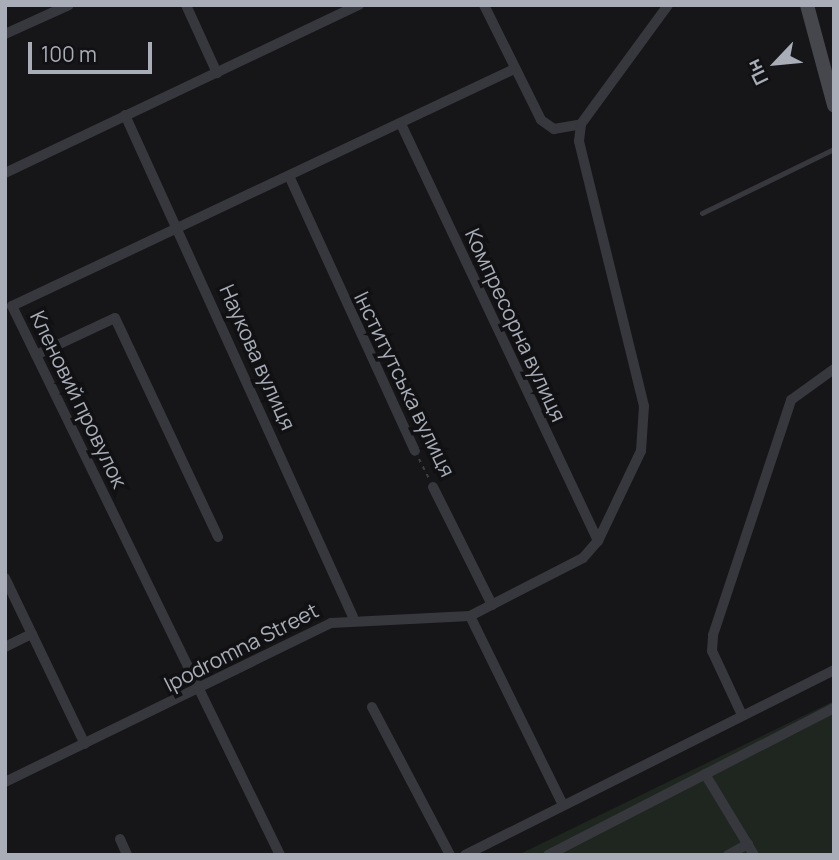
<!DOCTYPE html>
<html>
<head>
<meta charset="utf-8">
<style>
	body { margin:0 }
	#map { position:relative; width:839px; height:860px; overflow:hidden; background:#161618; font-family:Manrope,sans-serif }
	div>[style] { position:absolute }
	.green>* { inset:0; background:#1e261f }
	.path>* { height:2px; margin-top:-1px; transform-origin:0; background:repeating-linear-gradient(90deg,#3d3f44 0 3.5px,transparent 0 8.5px) }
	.lane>* { height:5px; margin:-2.5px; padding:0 2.5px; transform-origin:2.5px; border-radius:2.5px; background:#37383d }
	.street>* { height:10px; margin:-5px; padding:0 5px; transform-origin:5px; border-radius:5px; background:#37383d }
	.secondary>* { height:14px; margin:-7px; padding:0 7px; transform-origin:7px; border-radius:7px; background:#45474d }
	span { translate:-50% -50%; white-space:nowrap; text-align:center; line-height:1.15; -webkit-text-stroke:7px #111113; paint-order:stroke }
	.street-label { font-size:21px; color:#a8adb8 }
	.frame { position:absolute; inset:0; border:7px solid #a8adb8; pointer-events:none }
	.north { position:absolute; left:741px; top:28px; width:70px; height:70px; -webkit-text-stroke:5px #111113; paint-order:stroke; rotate:244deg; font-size:19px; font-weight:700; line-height:28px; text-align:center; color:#a8adb8 }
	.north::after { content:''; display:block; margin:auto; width:24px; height:32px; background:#a8adb8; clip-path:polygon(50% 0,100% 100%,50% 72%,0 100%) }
	.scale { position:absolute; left:28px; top:42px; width:124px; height:32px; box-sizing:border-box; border:4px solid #a8adb8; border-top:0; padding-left:9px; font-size:21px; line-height:24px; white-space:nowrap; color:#a8adb8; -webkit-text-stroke:5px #111113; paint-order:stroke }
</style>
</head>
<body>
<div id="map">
	<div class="green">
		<i style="clip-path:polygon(834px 701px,834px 855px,518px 855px)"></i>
	</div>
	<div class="path">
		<i style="left:419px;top:459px;width:22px;rotate:63deg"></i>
	</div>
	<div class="lane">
		<i style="left:702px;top:213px;width:147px;rotate:-25.9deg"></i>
	</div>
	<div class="street">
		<i style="left:186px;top:5px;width:75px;rotate:65.5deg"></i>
		<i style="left:484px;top:5px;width:128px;rotate:63.6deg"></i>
		<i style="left:541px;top:120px;width:16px;rotate:35deg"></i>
		<i style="left:554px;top:129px;width:27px;rotate:-10deg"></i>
		<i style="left:5px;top:34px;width:70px;rotate:-24.4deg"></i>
		<i style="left:125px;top:115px;width:551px;rotate:65.57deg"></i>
		<i style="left:401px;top:124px;width:461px;rotate:64.7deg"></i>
		<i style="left:5px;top:173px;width:392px;rotate:-25.4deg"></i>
		<i style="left:290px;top:178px;width:300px;rotate:65.4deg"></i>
		<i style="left:36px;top:355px;width:87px;rotate:-25.1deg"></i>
		<i style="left:115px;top:318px;width:242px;rotate:64.8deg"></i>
		<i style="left:433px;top:487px;width:132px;rotate:63.4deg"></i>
		<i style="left:5px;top:578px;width:184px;rotate:64.3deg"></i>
		<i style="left:470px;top:616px;width:211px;rotate:63.8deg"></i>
		<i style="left:5px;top:647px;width:30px;rotate:-26deg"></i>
		<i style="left:372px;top:707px;width:167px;rotate:62.2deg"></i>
		<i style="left:742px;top:715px;width:71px;rotate:-115.1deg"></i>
		<i style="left:712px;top:651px;width:16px;rotate:-86deg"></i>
		<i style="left:713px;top:635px;width:248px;rotate:-71.6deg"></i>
		<i style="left:791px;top:400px;width:53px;rotate:-35.8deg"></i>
		<i style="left:705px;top:774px;width:95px;rotate:58.8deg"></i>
		<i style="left:5px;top:782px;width:363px;rotate:-26deg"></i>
		<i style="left:331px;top:623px;width:139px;rotate:-2.9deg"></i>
		<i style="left:470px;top:616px;width:127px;rotate:-27.2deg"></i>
		<i style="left:583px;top:558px;width:23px;rotate:-49deg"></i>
		<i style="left:598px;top:541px;width:100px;rotate:-64.5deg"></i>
		<i style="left:641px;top:451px;width:45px;rotate:-86.2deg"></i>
		<i style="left:644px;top:406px;width:273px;rotate:-103.8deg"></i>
		<i style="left:579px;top:141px;width:17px;rotate:-83deg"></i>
		<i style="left:581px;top:124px;width:147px;rotate:-53.8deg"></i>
		<i style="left:120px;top:839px;width:17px;rotate:66deg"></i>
		<i style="left:280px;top:855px;width:611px;rotate:-116.02deg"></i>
		<i style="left:12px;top:306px;width:553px;rotate:-25.27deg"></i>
		<i style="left:465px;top:855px;width:413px;rotate:-26.6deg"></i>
		<i style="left:548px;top:855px;width:322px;rotate:-27.2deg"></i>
		<i style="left:728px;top:855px;width:23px;rotate:-29deg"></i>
	</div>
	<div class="secondary">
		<i style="left:807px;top:5px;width:104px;rotate:74.9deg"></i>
	</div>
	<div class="street-label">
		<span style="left:516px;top:325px;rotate:65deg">Компресорна вулиця</span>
		<span style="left:258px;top:357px;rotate:66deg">Наукова вулиця</span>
		<span style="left:405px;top:384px;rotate:64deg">Інститутська вулиця</span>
		<span style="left:79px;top:399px;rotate:64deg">Кленовий провулок</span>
		<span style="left:241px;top:647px;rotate:-27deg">Ipodromna Street</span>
	</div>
	<div class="frame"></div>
	<div class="north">Пн</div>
	<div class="scale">100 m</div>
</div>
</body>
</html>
